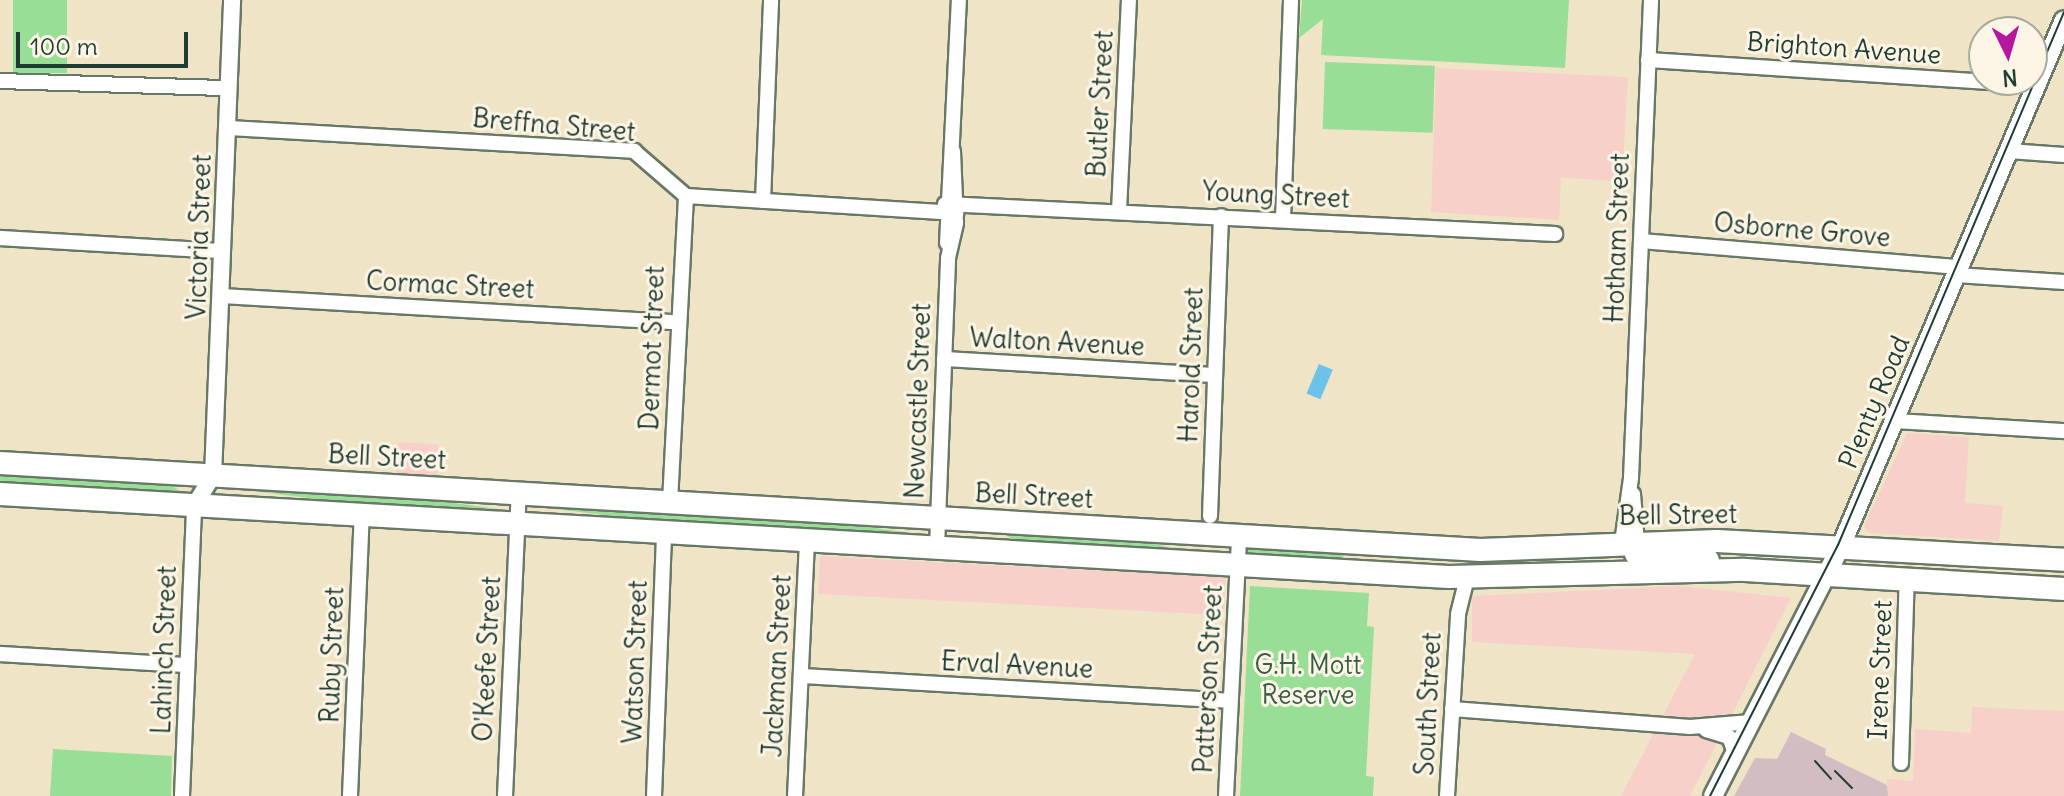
<!DOCTYPE html>
<html>
<head>
<meta charset="utf-8">
<style>
	body { margin:0 }
	#map { position:relative; width:2064px; height:796px; overflow:hidden; background:#efe5c6; font-family:Delius,sans-serif }
	div>[style] { position:absolute }
	.built>* { inset:0; background:#f7d0ca; transform-origin:0 0 }
	.industrial>* { inset:0; background:#d2bec2 }
	.green>* { inset:0; background:#99de97; transform-origin:0 0 }
	.water>* { inset:0; background:#6cc2e9; transform-origin:0 0 }
	.roads { filter:drop-shadow(2px 0 #687867) drop-shadow(-2px 0 #687867) drop-shadow(0 2px #687867) drop-shadow(0 -2px #687867) }
	.minor>* { height:14px; margin:-7px; padding:0 7px; transform-origin:7px; border-radius:7px; background:#fff }
	.tertiary>* { height:16px; margin:-8px; padding:0 8px; transform-origin:8px; border-radius:8px; background:#fff }
	.secondary>* { height:18px; margin:-9px; padding:0 9px; transform-origin:9px; border-radius:9px; background:#fff }
	.trunk>* { height:22px; margin:-11px; padding:0 11px; transform-origin:11px; border-radius:11px; background:#fff }
	.tram>* { height:2px; margin:-1px; padding:0 1px; transform-origin:1px; border-radius:1px; background:#1f3d34 }
	span { translate:-50% -50%; white-space:nowrap; text-align:center; line-height:1.15; -webkit-text-stroke:6px #fcf5e5; paint-order:stroke }
	.street-label { font-size:26px; color:#1f3d34 }
	.park-label { font-size:26px; color:#375d48 }
	.north { position:absolute; left:1968px; top:16px; width:80px; height:80px; box-sizing:border-box; background:#fcf5e5; border:2px solid #a4ab9e; border-radius:50%; rotate:175deg; font-size:22px; font-weight:700; line-height:32px; text-align:center; color:#1f3d34 }
	.north::after { content:''; display:block; margin:auto; width:28px; height:36px; background:#b5179e; clip-path:polygon(50% 0,100% 100%,50% 72%,0 100%) }
	.scale { position:absolute; left:16px; top:32px; width:172px; height:36px; box-sizing:border-box; border:4px solid #1f3d34; border-top:0; padding-left:10px; font-size:24px; line-height:28px; white-space:nowrap; color:#1f3d34; -webkit-text-stroke:6px #fcf5e5; paint-order:stroke }
</style>
</head>
<body>
<div id="map">
	<div class="built">
		<i style="clip-path:polygon(1436px 68px,1628px 77px,1622px 181px,1561px 178px,1559px 220px,1431px 212px)"></i>
		<i style="clip-path:polygon(1907px 433px,1969px 437px,1965px 503px,2003px 506px,1999px 541px,1869px 533px,1864px 526px)"></i>
		<i style="left:398px;top:442px;width:41px;height:31px;rotate:4deg"></i>
		<i style="left:820px;top:556px;width:406px;height:38px;rotate:3deg"></i>
		<i style="clip-path:polygon(1680px 586px,1791px 598px,1690px 796px,1621px 796px,1695px 654px,1472px 642px,1472px 596px)"></i>
		<i style="clip-path:polygon(1972px 707px,2064px 711px,2064px 796px,1888px 796px,1887px 779px,1913px 781px,1915px 729px,1971px 733px)"></i>
	</div>
	<div class="industrial">
		<i style="clip-path:polygon(1791px 732px,1826px 749px,1825px 755px,1887px 785px,1888px 796px,1734px 796px,1755px 758px,1777px 759px)"></i>
	</div>
	<div class="green">
		<i style="left:13px;top:0;width:54px;height:73px"></i>
		<i style="clip-path:polygon(1302px 0,1569px 0,1565px 68px,1321px 55px,1323px 19px,1299px 38px)"></i>
		<i style="left:1325px;top:62px;width:110px;height:67px;rotate:2deg"></i>
		<i style="clip-path:polygon(0 472px,172px 486px,182px 492px,172px 497px,0 486px)"></i>
		<i style="clip-path:polygon(236px 487px,411px 497px,505px 510px,365px 505px,229px 488px)"></i>
		<i style="clip-path:polygon(537px 504px,824px 521px,919px 534px,644px 520px,531px 506px)"></i>
		<i style="clip-path:polygon(955px 531px,1136px 538px,1166px 547px,1224px 552px,1023px 544px,1005px 535px)"></i>
		<i style="clip-path:polygon(1255px 546px,1338px 551px,1346px 554px,1338px 561px,1248px 556px,1245px 552px)"></i>
		<i style="clip-path:polygon(1250px 586px,1369px 593px,1367px 626px,1374px 627px,1366px 776px,1374px 777px,1373px 796px,1240px 796px)"></i>
		<i style="clip-path:polygon(53px 749px,172px 756px,171px 796px,50px 796px)"></i>
	</div>
	<div class="water">
		<i style="left:1319px;top:364px;width:15px;height:32px;rotate:23deg"></i>
	</div>
	<div class="roads">
		<div class="minor">
			<i style="left:1648px;top:60px;width:389px;rotate:3.7deg"></i>
			<i style="left:0;top:81px;width:229px;rotate:1.8deg"></i>
			<i style="left:227px;top:128px;width:408px;rotate:3.2deg"></i>
			<i style="left:634px;top:151px;width:69px;rotate:40.9deg"></i>
			<i style="left:686px;top:196px;width:271px;rotate:3.6deg"></i>
			<i style="left:2009px;top:151px;width:55px;rotate:4.2deg"></i>
			<i style="left:763px;top:201px;width:201px;rotate:-87.7deg"></i>
			<i style="left:945px;top:204px;width:611px;rotate:2.82deg"></i>
			<i style="left:1119px;top:211px;width:211px;rotate:-87.3deg"></i>
			<i style="left:1283px;top:219px;width:219px;rotate:-87.9deg"></i>
			<i style="left:0;top:238px;width:222px;rotate:3.4deg"></i>
			<i style="left:1641px;top:241px;width:319px;rotate:4.7deg"></i>
			<i style="left:947px;top:243px;width:243px;rotate:-87.2deg"></i>
			<i style="left:1956px;top:275px;width:108px;rotate:3.7deg"></i>
			<i style="left:220px;top:296px;width:458px;rotate:3.3deg"></i>
			<i style="left:944px;top:359px;width:271px;rotate:3.4deg"></i>
			<i style="left:1894px;top:421px;width:170px;rotate:3.4deg"></i>
			<i style="left:1633px;top:494px;width:49px;rotate:85.3deg"></i>
			<i style="left:670px;top:502px;width:306px;rotate:-87deg"></i>
			<i style="left:1210px;top:516px;width:300px;rotate:-87.9deg"></i>
			<i style="left:1622px;top:543px;width:66px;rotate:-82.1deg"></i>
			<i style="left:1631px;top:478px;width:478px;rotate:-87.6deg"></i>
			<i style="left:937px;top:547px;width:289px;rotate:-87.8deg"></i>
			<i style="left:948px;top:258px;width:36px;rotate:-77deg"></i>
			<i style="left:956px;top:223px;width:72px;rotate:-92.4deg"></i>
			<i style="left:0;top:654px;width:187px;rotate:3.4deg"></i>
			<i style="left:801px;top:676px;width:430px;rotate:3.3deg"></i>
			<i style="left:1452px;top:709px;width:239px;rotate:4.3deg"></i>
			<i style="left:1690px;top:727px;width:61px;rotate:-4.7deg"></i>
			<i style="left:1706px;top:730px;width:24px;rotate:17deg"></i>
			<i style="left:1729px;top:737px;width:17px;rotate:69deg"></i>
			<i style="left:1901px;top:763px;width:186px;rotate:-88.2deg"></i>
			<i style="left:182px;top:796px;width:290px;rotate:-87.6deg"></i>
			<i style="left:350px;top:796px;width:281px;rotate:-87.6deg"></i>
			<i style="left:505px;top:796px;width:303px;rotate:-87.4deg"></i>
			<i style="left:654px;top:796px;width:266px;rotate:-87.8deg"></i>
			<i style="left:795px;top:796px;width:257px;rotate:-87.3deg"></i>
			<i style="left:1226px;top:796px;width:260px;rotate:-87.1deg"></i>
			<i style="left:1447px;top:796px;width:182px;rotate:-86.5deg"></i>
			<i style="left:1458px;top:614px;width:38px;rotate:-76deg"></i>
		</div>
		<div class="tertiary">
			<i style="left:194px;top:506px;width:36px;rotate:-58deg"></i>
			<i style="left:213px;top:476px;width:476px;rotate:-87.7deg"></i>
		</div>
		<div class="secondary">
			<i style="left:1713px;top:796px;width:281px;rotate:-62.9deg"></i>
			<i style="left:1841px;top:546px;width:571px;rotate:-67.03deg"></i>
		</div>
		<div class="trunk">
			<i style="left:0;top:463px;width:1483px;rotate:3.36deg"></i>
			<i style="left:1480px;top:550px;width:237px;rotate:-2.2deg"></i>
			<i style="left:1717px;top:541px;width:348px;rotate:3.1deg"></i>
			<i style="left:0;top:494px;width:1451px;rotate:3.28deg"></i>
			<i style="left:1449px;top:577px;width:296px;rotate:-1.4deg"></i>
			<i style="left:1745px;top:570px;width:320px;rotate:3.4deg"></i>
			<i style="left:1636px;top:554px;width:72px;rotate:4.8deg"></i>
		</div>
	</div>
	<div class="tram">
		<i style="left:1815px;top:761px;width:24px;rotate:48deg"></i>
		<i style="left:1835px;top:771px;width:24px;rotate:45deg"></i>
		<i style="left:1710px;top:796px;width:282px;rotate:-63deg"></i>
		<i style="left:1838px;top:545px;width:579px;rotate:-67.02deg"></i>
	</div>
	<div class="street-label">
		<span style="left:1844px;top:48px;rotate:4deg">Brighton Avenue</span>
		<span style="left:1100px;top:104px;rotate:-87deg">Butler Street</span>
		<span style="left:554px;top:125px;rotate:5deg">Breffna Street</span>
		<span style="left:1276px;top:195px;rotate:3deg">Young Street</span>
		<span style="left:1802px;top:230px;rotate:5deg">Osborne Grove</span>
		<span style="left:199px;top:237px;rotate:-88deg">Victoria Street</span>
		<span style="left:1617px;top:238px;rotate:-88deg">Hotham Street</span>
		<span style="left:450px;top:285px;rotate:3deg">Cormac Street</span>
		<span style="left:1057px;top:342px;rotate:3deg">Walton Avenue</span>
		<span style="left:652px;top:348px;rotate:-88deg">Dermot Street</span>
		<span style="left:1191px;top:365px;rotate:-88deg">Harold Street</span>
		<span style="left:918px;top:401px;rotate:-88deg">Newcastle Street</span>
		<span style="left:1874px;top:402px;rotate:-67deg">Plenty Road</span>
		<span style="left:387px;top:457px;rotate:3deg">Bell Street</span>
		<span style="left:1034px;top:496px;rotate:3deg">Bell Street</span>
		<span style="left:1678px;top:515px;rotate:-1deg">Bell Street</span>
		<span style="left:164px;top:650px;rotate:-88deg">Lahinch Street</span>
		<span style="left:332px;top:655px;rotate:-88deg">Ruby Street</span>
		<span style="left:487px;top:659px;rotate:-87deg">O'Keefe Street</span>
		<span style="left:635px;top:662px;rotate:-88deg">Watson Street</span>
		<span style="left:1017px;top:665px;rotate:3deg">Erval Avenue</span>
		<span style="left:777px;top:666px;rotate:-87deg">Jackman Street</span>
		<span style="left:1880px;top:670px;rotate:-88deg">Irene Street</span>
		<span style="left:1208px;top:679px;rotate:-87deg">Patterson Street</span>
		<span style="left:1428px;top:704px;rotate:-87deg">South Street</span>
	</div>
	<div class="park-label">
		<span style="left:1308px;top:680px">G.H. Mott<br>Reserve</span>
	</div>
	<div class="north">N</div>
	<div class="scale">100 m</div>
</div>
</body>
</html>
